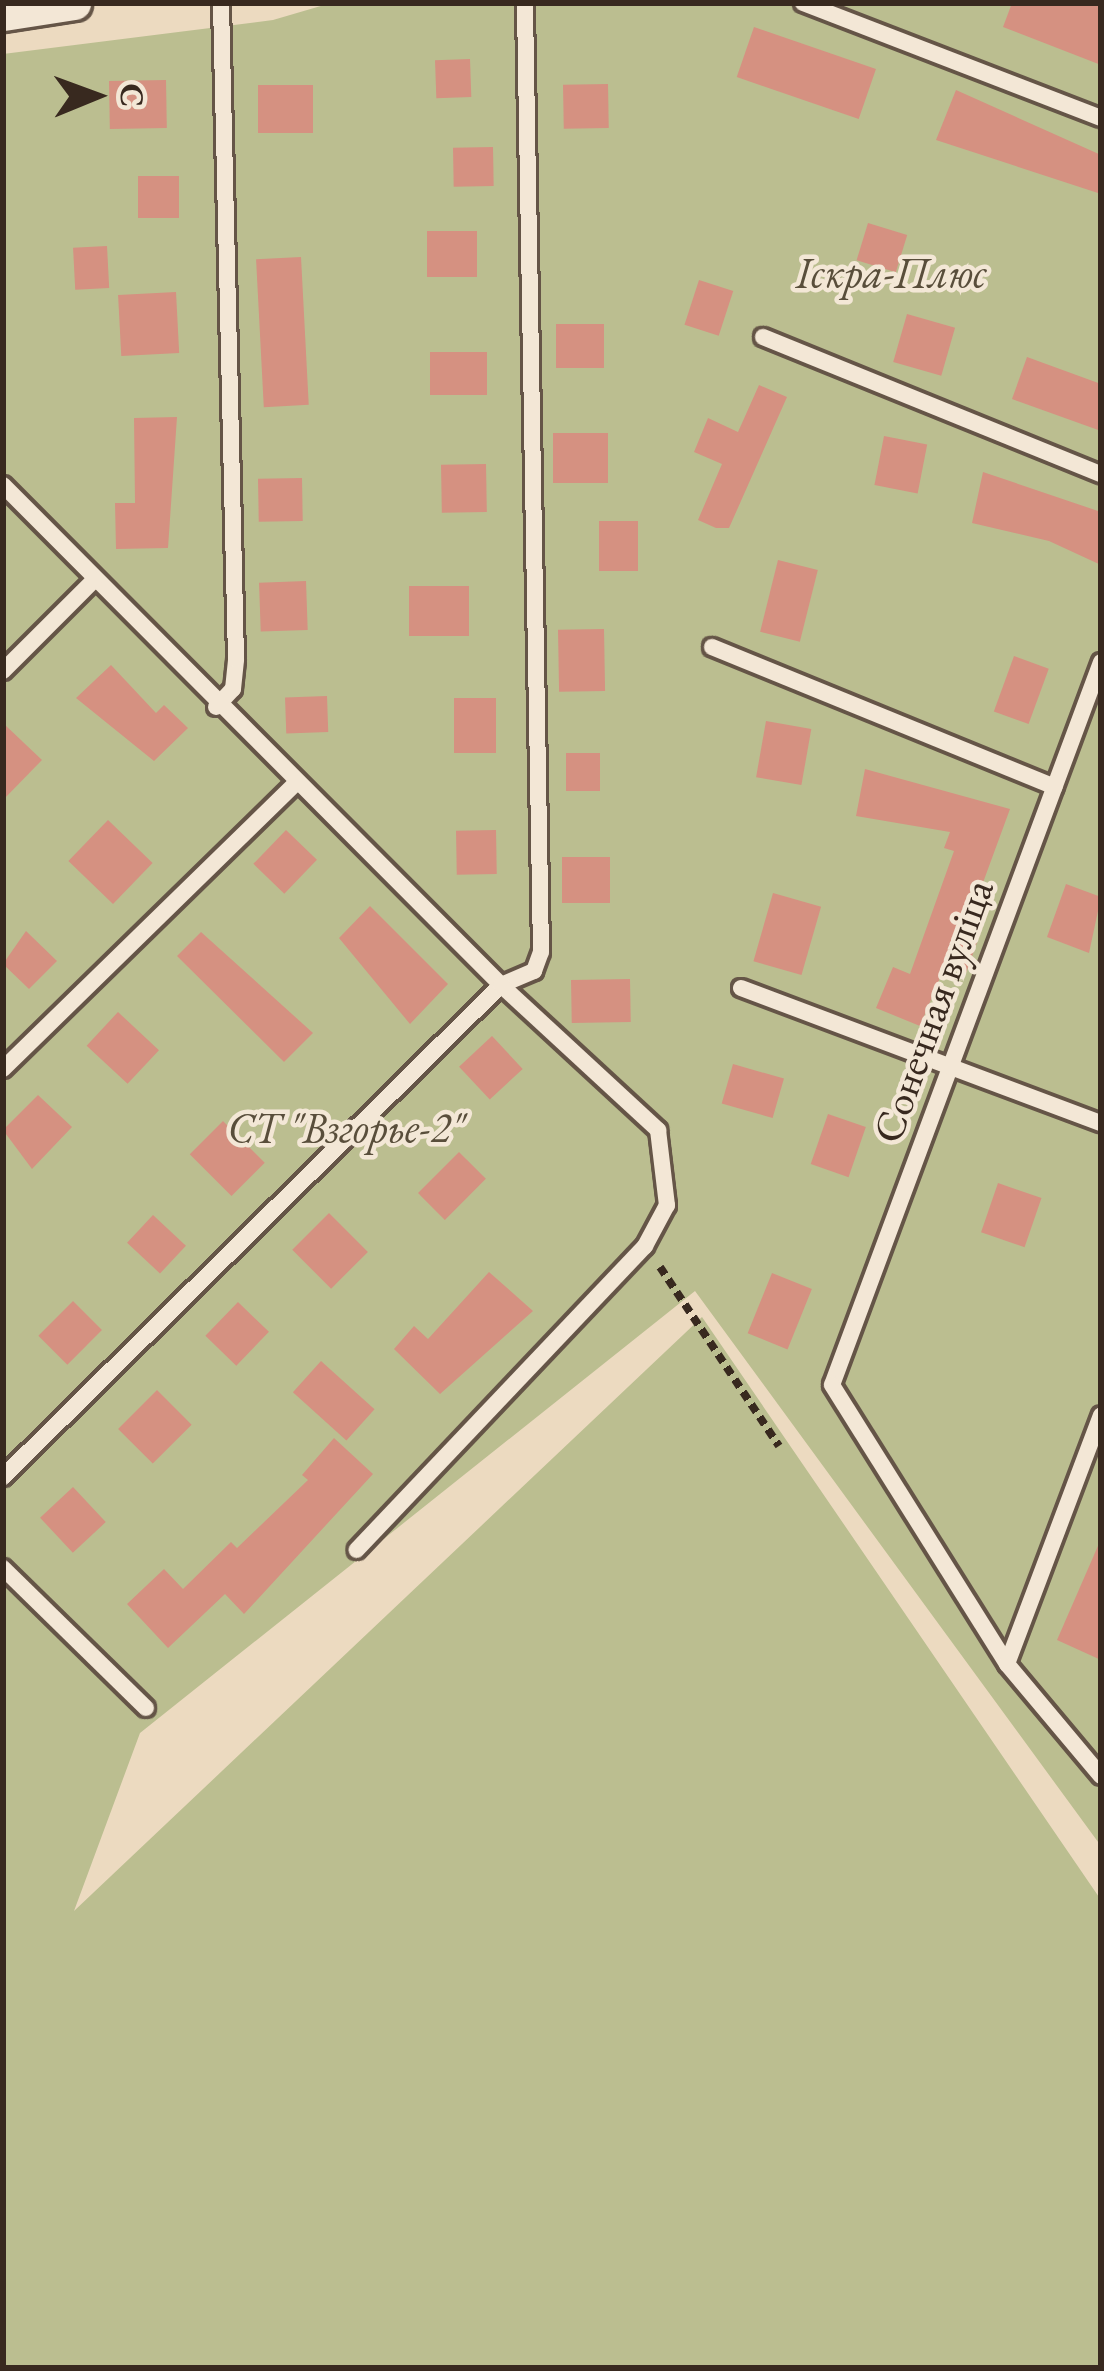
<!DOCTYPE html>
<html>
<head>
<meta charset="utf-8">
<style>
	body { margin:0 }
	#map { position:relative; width:1104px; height:2371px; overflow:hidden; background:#ecdac0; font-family:"EB Garamond",serif }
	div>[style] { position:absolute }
	.green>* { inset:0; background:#bbbe90 }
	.building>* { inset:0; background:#d59181; transform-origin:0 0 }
	.path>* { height:8px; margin-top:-4px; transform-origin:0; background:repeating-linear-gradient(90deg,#38291f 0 9px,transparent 0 15px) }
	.roads { filter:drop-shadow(3px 0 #655547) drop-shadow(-3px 0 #655547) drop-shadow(0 3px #655547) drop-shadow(0 -3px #655547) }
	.service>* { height:16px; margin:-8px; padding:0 8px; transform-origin:8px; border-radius:8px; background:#f3e7d6 }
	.minor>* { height:33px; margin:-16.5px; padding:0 16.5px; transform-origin:16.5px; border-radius:16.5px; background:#f3e7d6 }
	span { translate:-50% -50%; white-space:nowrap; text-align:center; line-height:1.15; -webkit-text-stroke:9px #f3e7d6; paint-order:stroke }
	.park-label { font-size:42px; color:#594e3b; font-style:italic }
	.street-label { font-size:42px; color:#38291f }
	.frame { position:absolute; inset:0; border:6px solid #38291f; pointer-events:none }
	.north { position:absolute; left:36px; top:36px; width:120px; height:120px; -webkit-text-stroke:9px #f3e7d6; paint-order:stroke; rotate:89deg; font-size:33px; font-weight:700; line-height:48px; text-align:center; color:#38291f }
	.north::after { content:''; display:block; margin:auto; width:42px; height:54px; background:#38291f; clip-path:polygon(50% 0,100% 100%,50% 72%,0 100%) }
</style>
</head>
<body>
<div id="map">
	<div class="green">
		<i style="clip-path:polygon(331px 3px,1101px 3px,1101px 1846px,695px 1291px,140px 1733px,74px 1911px,702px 1317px,1101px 1900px,1101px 2368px,3px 2368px,3px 54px,273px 20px)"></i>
	</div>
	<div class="building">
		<i style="clip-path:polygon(1012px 3px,1101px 3px,1101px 65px,1003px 27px)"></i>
		<i style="left:754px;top:27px;width:129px;height:53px;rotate:19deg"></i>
		<i style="left:470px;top:59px;width:38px;height:35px;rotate:88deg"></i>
		<i style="left:166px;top:80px;width:48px;height:57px;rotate:89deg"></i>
		<i style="left:608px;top:84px;width:44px;height:45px;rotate:89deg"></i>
		<i style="left:258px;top:85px;width:55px;height:48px"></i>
		<i style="clip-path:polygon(956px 90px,1101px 155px,1101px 194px,936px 140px)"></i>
		<i style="left:493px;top:147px;width:39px;height:40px;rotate:89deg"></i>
		<i style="left:179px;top:176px;width:42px;height:41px;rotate:90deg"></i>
		<i style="left:868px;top:223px;width:41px;height:39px;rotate:17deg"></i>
		<i style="left:477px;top:231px;width:46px;height:50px;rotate:90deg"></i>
		<i style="left:107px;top:246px;width:42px;height:34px;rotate:87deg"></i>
		<i style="left:301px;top:257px;width:148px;height:45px;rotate:87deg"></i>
		<i style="left:699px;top:280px;width:36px;height:47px;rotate:18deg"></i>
		<i style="left:176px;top:292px;width:61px;height:58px;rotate:87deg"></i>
		<i style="left:907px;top:314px;width:50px;height:50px;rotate:16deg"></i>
		<i style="left:604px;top:324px;width:44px;height:48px;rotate:90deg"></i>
		<i style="left:430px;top:352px;width:57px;height:43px"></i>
		<i style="clip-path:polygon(1027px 357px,1101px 384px,1101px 431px,1012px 399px)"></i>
		<i style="clip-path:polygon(759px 385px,787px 397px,729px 528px,716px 528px,698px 520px,722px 464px,694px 452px,708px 418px,738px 432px)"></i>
		<i style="clip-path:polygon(177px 417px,168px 548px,116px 549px,115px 503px,135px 503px,134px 418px)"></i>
		<i style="left:608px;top:433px;width:50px;height:55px;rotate:90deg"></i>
		<i style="left:884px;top:436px;width:44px;height:50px;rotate:11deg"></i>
		<i style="left:486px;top:464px;width:48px;height:45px;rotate:89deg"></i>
		<i style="clip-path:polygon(983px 472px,1101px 512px,1101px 565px,1049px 541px,972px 523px)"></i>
		<i style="left:302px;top:478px;width:43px;height:44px;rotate:89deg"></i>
		<i style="left:599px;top:521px;width:39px;height:50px"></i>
		<i style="left:778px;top:560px;width:41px;height:74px;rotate:14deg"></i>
		<i style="left:306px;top:581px;width:49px;height:47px;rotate:88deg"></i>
		<i style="left:469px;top:586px;width:50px;height:60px;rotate:90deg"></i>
		<i style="left:604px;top:629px;width:62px;height:46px;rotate:89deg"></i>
		<i style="left:1014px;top:656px;width:37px;height:59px;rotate:20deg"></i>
		<i style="clip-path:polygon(111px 665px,156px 713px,164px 705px,188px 728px,154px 761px,76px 698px)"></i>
		<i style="left:327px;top:696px;width:36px;height:42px;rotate:88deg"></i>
		<i style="left:454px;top:698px;width:42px;height:55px"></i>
		<i style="left:766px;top:721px;width:46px;height:57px;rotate:10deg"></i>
		<i style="clip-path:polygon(3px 723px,42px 760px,3px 800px)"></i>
		<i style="left:566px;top:753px;width:34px;height:38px"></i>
		<i style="clip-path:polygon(865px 769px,1010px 809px,970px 918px,984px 923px,966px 973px,945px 966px,920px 1026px,876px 1008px,893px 967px,910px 974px,954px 851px,944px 848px,950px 832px,856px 816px)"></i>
		<i style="left:108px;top:820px;width:62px;height:57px;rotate:44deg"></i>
		<i style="left:286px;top:830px;width:43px;height:47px;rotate:44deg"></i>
		<i style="left:496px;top:830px;width:44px;height:40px;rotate:89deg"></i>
		<i style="left:610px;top:857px;width:46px;height:48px;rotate:90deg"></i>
		<i style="clip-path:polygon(1066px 884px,1101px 897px,1089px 953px,1047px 937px)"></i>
		<i style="left:773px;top:893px;width:50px;height:71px;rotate:16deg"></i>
		<i style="clip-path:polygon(370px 906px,448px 984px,410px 1024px,339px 938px)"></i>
		<i style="clip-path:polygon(26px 931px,57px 961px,29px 989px,3px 964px)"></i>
		<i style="clip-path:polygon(201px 932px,313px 1033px,284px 1062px,177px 956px)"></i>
		<i style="left:630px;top:979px;width:43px;height:59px;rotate:89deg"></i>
		<i style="left:118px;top:1012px;width:56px;height:46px;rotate:43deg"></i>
		<i style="left:492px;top:1036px;width:45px;height:45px;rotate:47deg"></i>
		<i style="left:733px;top:1064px;width:53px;height:41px;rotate:16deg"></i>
		<i style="clip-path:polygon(38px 1095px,72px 1127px,32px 1169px,3px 1130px)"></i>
		<i style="left:828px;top:1114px;width:40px;height:53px;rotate:19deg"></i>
		<i style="left:223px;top:1121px;width:59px;height:47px;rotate:45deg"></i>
		<i style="left:459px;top:1152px;width:38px;height:58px;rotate:45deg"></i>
		<i style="left:998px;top:1183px;width:46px;height:52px;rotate:19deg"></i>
		<i style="left:329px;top:1213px;width:55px;height:52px;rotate:45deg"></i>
		<i style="left:153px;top:1215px;width:45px;height:38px;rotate:43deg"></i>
		<i style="clip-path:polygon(489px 1272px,533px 1311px,440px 1394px,394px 1349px,414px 1326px,428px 1339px)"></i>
		<i style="left:772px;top:1273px;width:43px;height:65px;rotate:22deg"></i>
		<i style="left:73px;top:1301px;width:41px;height:49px;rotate:45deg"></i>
		<i style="left:238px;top:1302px;width:43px;height:47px;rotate:44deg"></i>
		<i style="left:321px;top:1361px;width:72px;height:42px;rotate:42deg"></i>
		<i style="left:157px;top:1390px;width:49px;height:55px;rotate:45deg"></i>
		<i style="clip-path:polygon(334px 1438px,373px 1474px,244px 1614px,225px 1594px,168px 1648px,127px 1604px,164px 1569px,183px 1589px,231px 1542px,237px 1548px,308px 1480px,302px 1475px)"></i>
		<i style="left:73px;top:1487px;width:48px;height:45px;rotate:47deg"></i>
		<i style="clip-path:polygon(1101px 1539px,1101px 1660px,1057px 1640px)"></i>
	</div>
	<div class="path">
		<i style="left:660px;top:1267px;width:215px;rotate:56.4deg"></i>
	</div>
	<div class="roads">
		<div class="service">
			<i style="left:803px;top:3px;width:319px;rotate:21.1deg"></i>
			<i style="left:763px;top:337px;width:365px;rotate:22.1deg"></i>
			<i style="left:3px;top:485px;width:706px;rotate:45.11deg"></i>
			<i style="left:501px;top:985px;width:36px;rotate:-23deg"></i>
			<i style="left:534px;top:971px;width:20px;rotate:-70deg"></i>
			<i style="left:541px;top:952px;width:949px;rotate:-90.97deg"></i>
			<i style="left:712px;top:647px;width:370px;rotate:22.2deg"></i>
			<i style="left:1101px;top:662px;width:771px;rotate:110.41deg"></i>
			<i style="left:832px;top:1385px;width:329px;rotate:57.9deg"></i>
			<i style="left:1007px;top:1664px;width:146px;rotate:50deg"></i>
			<i style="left:3px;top:671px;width:129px;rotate:-45deg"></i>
			<i style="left:216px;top:707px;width:25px;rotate:-47deg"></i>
			<i style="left:233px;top:689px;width:30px;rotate:-84deg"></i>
			<i style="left:236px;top:659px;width:656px;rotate:-91.31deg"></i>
			<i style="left:741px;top:988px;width:384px;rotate:20.6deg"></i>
			<i style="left:3px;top:1069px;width:409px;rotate:-44.3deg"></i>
			<i style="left:3px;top:1477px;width:700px;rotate:-44.65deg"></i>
			<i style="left:501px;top:985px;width:214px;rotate:42.7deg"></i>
			<i style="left:658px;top:1130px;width:76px;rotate:83.2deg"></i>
			<i style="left:667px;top:1205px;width:47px;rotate:118.2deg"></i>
			<i style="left:645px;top:1246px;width:419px;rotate:133.5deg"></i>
			<i style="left:3px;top:1568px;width:200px;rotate:44.4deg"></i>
			<i style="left:1007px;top:1664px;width:266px;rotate:-69.3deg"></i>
		</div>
		<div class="minor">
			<i style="left:3px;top:14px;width:72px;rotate:-8.8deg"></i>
		</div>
	</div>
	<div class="park-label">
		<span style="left:891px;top:273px">Іскра-Плюс</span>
		<span style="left:346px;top:1128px">СТ "Взгорье-2"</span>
	</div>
	<div class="street-label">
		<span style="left:933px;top:1011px;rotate:-70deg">Сонечная вуліца</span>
	</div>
	<div class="frame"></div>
	<div class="north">С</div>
</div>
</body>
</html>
